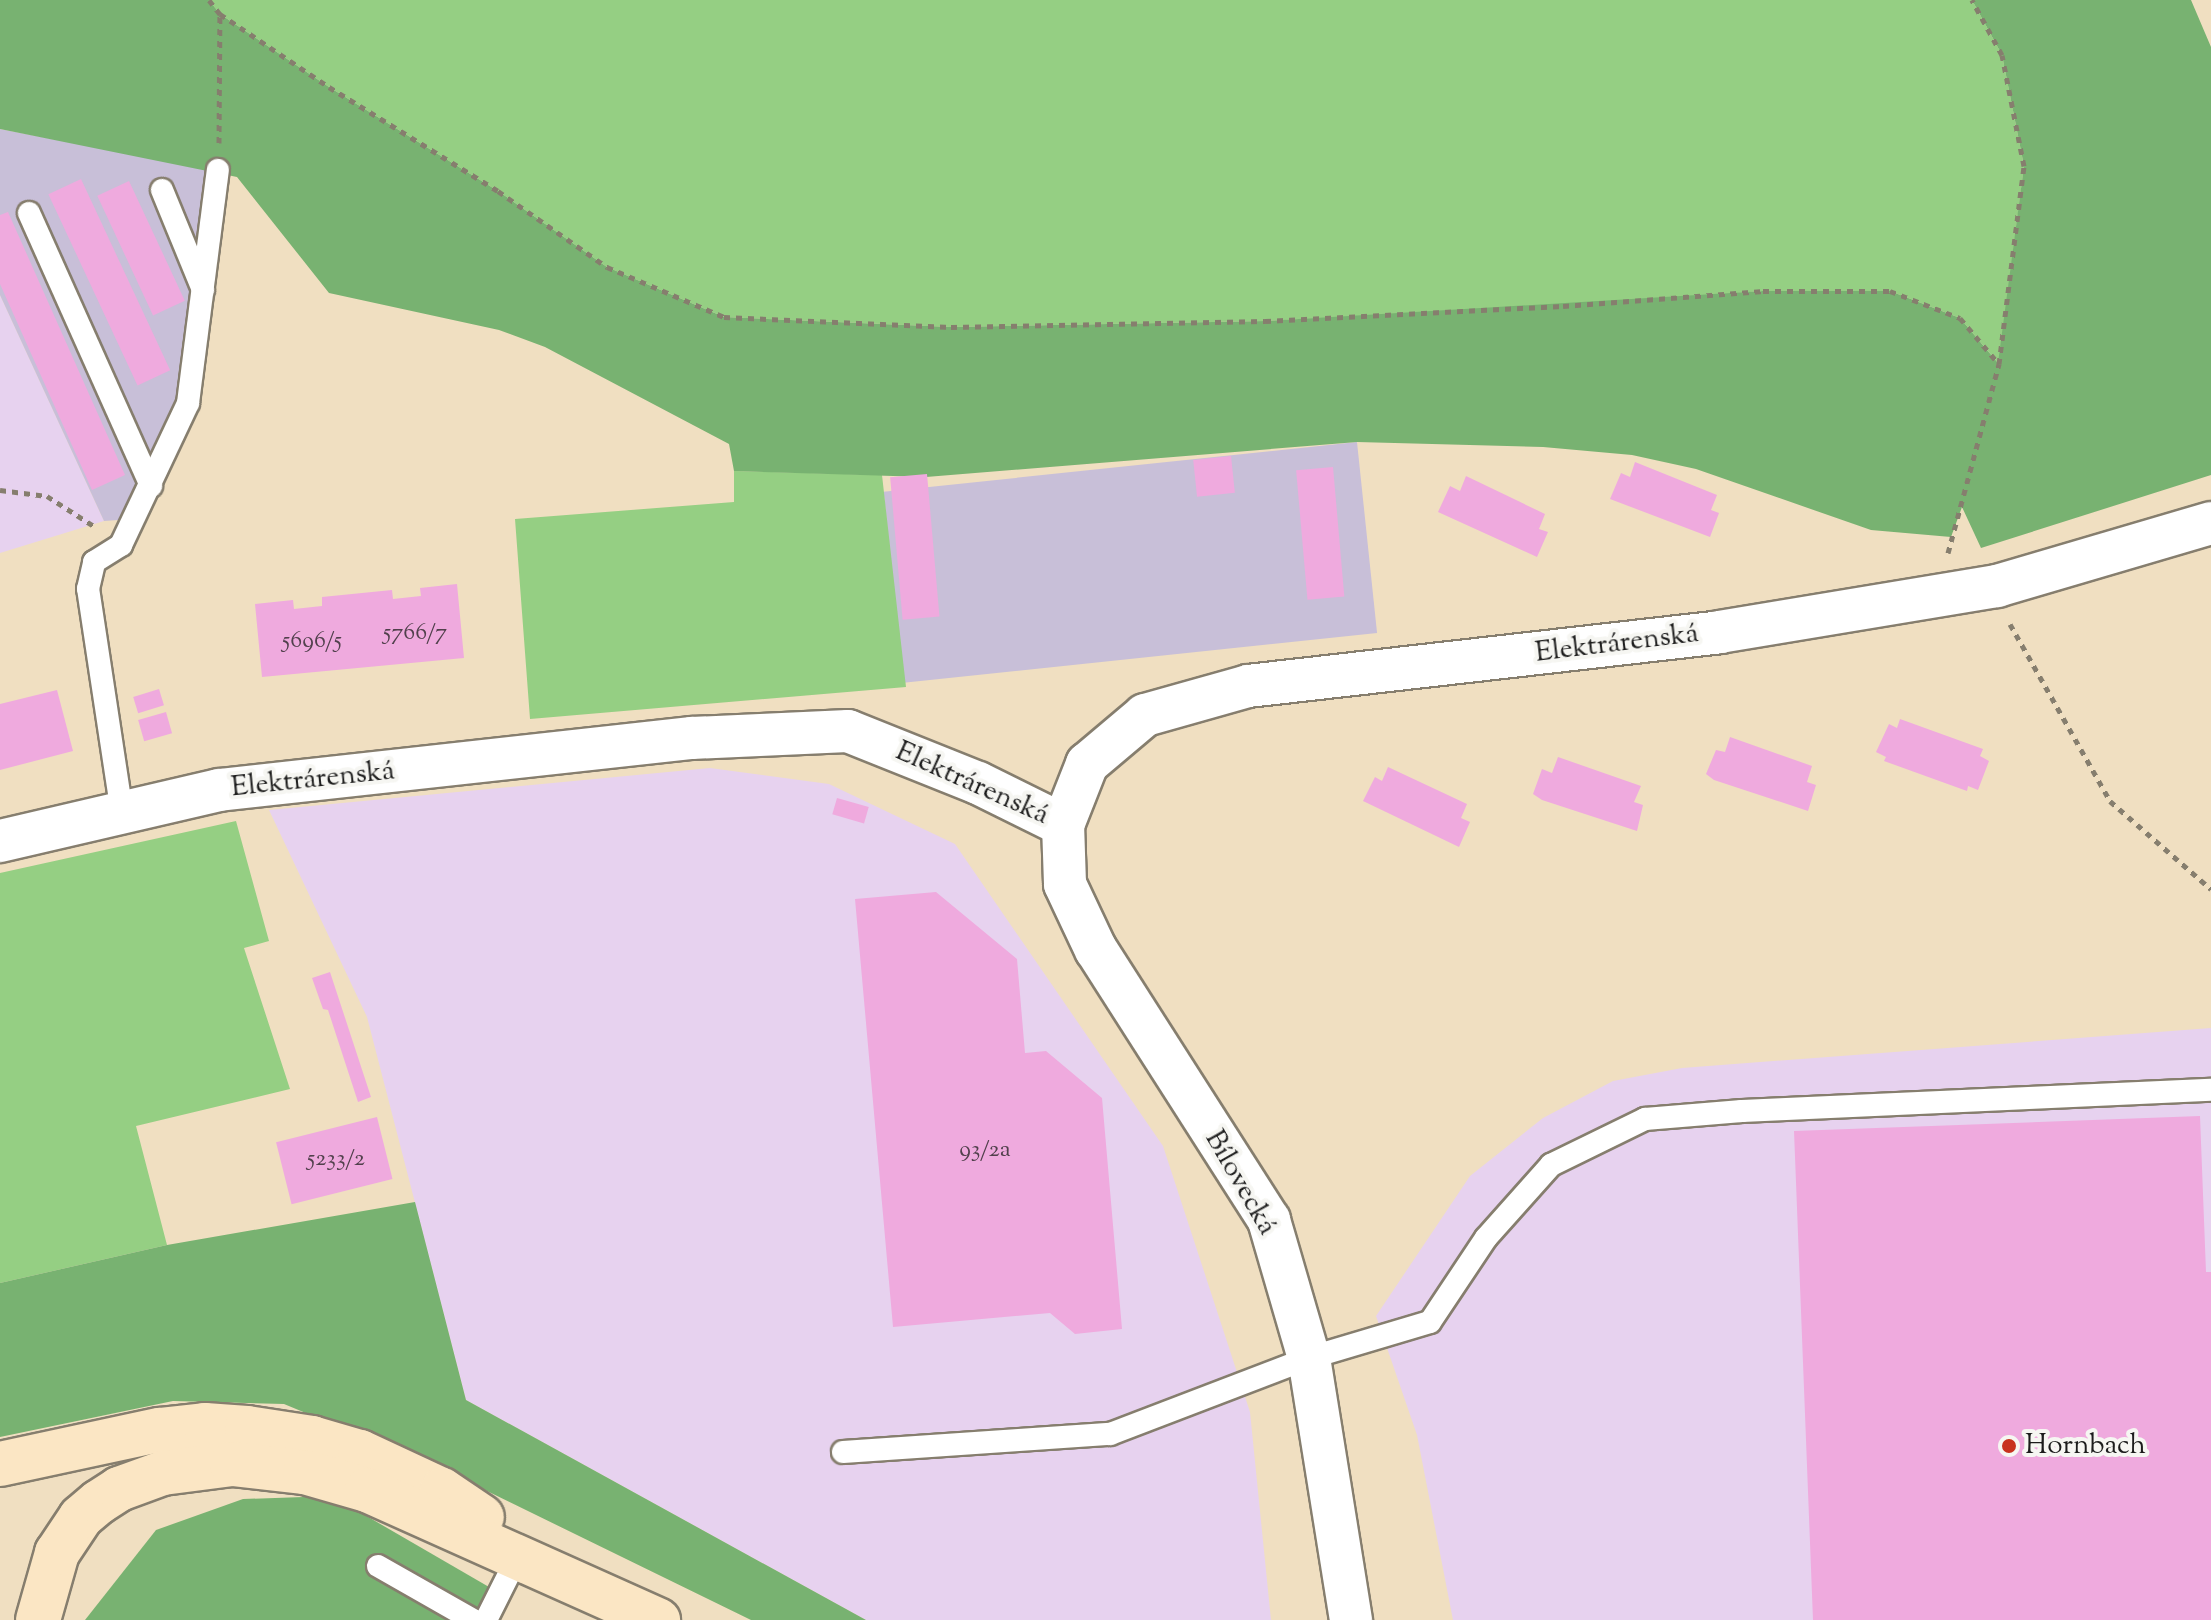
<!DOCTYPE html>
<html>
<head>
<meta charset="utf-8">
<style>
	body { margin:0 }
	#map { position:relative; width:2211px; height:1620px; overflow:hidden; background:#f0dfc1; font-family:"Sorts Mill Goudy",serif }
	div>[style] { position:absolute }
	.built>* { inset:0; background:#e7d2ef }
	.industrial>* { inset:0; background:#c8bfd8; transform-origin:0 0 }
	.green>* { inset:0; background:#95cf83 }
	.forest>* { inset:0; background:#78b271 }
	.building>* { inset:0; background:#efaade; transform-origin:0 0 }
	.path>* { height:5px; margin-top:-2.5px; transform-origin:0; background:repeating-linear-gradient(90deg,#867e6e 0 6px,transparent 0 12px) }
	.roads { filter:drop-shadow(2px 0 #867e6e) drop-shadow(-2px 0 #867e6e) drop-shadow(0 2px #867e6e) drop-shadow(0 -2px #867e6e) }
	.service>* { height:22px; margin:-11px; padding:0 11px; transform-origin:11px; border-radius:11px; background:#fff }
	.minor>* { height:42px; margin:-21px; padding:0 21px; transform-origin:21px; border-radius:21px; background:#fff }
	.secondary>* { height:44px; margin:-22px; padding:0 22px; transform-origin:22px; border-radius:22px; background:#fbe6c4 }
	.dots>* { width:22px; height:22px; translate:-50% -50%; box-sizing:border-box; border:4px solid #f6f6f2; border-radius:50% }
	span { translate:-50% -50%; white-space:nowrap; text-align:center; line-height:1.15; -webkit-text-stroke:8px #f6f6f2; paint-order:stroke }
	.number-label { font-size:24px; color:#51404c }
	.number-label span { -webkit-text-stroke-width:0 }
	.street-label { font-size:28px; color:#1c1c1c }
	.poi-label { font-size:28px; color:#1c1c1c }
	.left { translate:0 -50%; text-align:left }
</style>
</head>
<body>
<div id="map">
	<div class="built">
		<i style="clip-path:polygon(0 295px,104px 521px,0 553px)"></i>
		<i style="clip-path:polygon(710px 768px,829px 784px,955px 844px,1163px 1146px,1250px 1412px,1271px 1620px,866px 1620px,466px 1400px,367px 1017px,269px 810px)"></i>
		<i style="clip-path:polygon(2211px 1028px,2211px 1620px,1453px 1620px,1417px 1435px,1376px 1316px,1470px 1176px,1543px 1118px,1613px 1081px,1682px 1068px)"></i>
	</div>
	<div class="industrial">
		<i style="clip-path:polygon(0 129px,208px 169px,216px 261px,146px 518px,104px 521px,0 295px)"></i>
		<i style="left:1357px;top:442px;width:192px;height:476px;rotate:84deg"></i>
	</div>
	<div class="green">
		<i style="clip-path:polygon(209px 0,1972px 0,2002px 55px,2024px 166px,1999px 364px,1960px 318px,1890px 291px,1763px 291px,1563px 306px,1265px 321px,951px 327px,724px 317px,607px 267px,498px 191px,329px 87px,220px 14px)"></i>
		<i style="clip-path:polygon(734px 471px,882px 475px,906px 687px,530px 719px,515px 519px,734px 502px)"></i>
		<i style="clip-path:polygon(236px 821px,269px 941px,244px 948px,290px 1089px,136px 1126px,167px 1245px,0 1283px,0 873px)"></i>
	</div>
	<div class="forest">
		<i style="clip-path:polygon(0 0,209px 0,220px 14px,329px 87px,498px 191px,607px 267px,724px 317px,951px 327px,1265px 321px,1763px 291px,1890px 291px,1960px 318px,1998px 363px,2024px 166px,2002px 55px,1972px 0,2191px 0,2211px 47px,2211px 475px,1981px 548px,1962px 507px,1951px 537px,1871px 530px,1696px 469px,1632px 455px,1543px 447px,1357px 442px,926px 477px,734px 471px,729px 444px,545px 347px,499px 330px,329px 293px,237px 177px,0 129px)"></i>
		<i style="clip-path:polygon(415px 1202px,466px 1400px,866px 1620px,751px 1620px,446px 1471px,284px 1404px,173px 1401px,0 1437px,0 1283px,167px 1245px)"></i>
		<i style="clip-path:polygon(332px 1496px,508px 1598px,496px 1620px,85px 1620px,156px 1530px,243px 1499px)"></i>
	</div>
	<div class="building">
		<i style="left:81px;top:179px;width:211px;height:36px;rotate:65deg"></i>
		<i style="left:129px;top:181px;width:132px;height:35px;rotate:65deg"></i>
		<i style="clip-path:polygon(8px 212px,125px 475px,92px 490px,0 284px,0 215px)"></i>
		<i style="left:1231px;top:456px;width:37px;height:38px;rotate:84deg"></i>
		<i style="clip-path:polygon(1635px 462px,1717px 495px,1711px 510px,1719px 513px,1710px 537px,1610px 499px,1621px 473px,1630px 477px)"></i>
		<i style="left:1333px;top:467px;width:130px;height:37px;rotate:85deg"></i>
		<i style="left:927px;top:474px;width:143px;height:37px;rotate:85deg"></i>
		<i style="clip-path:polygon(1466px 476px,1545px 514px,1539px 529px,1548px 532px,1537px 557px,1438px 512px,1450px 486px,1460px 491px)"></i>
		<i style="clip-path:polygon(457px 584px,464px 658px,262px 677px,255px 604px,293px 600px,294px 609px,322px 606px,322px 597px,392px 590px,393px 599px,421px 596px,420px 588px)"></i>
		<i style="left:159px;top:689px;width:17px;height:27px;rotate:73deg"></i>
		<i style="clip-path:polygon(57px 690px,73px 751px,0 770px,0 704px)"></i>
		<i style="left:166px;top:712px;width:22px;height:29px;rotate:74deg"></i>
		<i style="clip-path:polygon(1900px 719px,1983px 749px,1980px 756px,1989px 761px,1978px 790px,1968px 786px,1967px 791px,1884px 761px,1886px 757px,1876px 752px,1889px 724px,1897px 728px)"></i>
		<i style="clip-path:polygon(1730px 737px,1812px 766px,1807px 782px,1816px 785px,1808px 811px,1714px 780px,1706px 774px,1716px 750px,1725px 752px)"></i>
		<i style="clip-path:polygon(1558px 757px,1641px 786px,1634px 802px,1643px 805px,1637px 831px,1542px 800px,1533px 794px,1542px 769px,1552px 773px)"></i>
		<i style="clip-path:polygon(1388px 767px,1467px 804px,1461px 818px,1470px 822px,1459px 847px,1363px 801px,1375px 777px,1382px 781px)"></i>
		<i style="left:837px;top:798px;width:33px;height:17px;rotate:16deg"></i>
		<i style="clip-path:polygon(936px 892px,1017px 959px,1025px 1053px,1046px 1051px,1102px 1098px,1122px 1329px,1075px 1334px,1050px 1313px,893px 1327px,855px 899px)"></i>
		<i style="clip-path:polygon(330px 972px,371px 1097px,358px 1102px,328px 1010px,323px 1009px,312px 978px)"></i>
		<i style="clip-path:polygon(2200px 1116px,2206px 1272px,2211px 1272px,2211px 1620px,1813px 1620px,1794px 1131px)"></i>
		<i style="left:377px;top:1117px;width:64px;height:104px;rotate:76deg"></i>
	</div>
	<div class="path">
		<i style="left:209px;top:0;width:18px;rotate:52deg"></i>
		<i style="left:220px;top:14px;width:131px;rotate:33.8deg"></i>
		<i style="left:329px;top:87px;width:198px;rotate:31.6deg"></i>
		<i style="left:498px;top:191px;width:133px;rotate:34.9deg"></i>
		<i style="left:607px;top:267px;width:127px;rotate:23.1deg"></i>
		<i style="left:724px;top:317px;width:227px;rotate:2.5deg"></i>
		<i style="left:951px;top:327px;width:314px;rotate:-1.1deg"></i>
		<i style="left:1265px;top:321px;width:298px;rotate:-2.9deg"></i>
		<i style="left:1563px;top:306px;width:201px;rotate:-4.3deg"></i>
		<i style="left:1763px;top:291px;width:127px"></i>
		<i style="left:1890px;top:291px;width:75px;rotate:21.1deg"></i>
		<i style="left:1960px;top:318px;width:60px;rotate:49.7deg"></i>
		<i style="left:219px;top:143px;width:130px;rotate:-89.6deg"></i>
		<i style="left:0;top:490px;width:47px;rotate:7.3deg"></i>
		<i style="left:47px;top:496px;width:59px;rotate:32.6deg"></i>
		<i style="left:1948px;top:553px;width:196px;rotate:-74.9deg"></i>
		<i style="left:1999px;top:364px;width:200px;rotate:-82.8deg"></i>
		<i style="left:2024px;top:166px;width:113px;rotate:-101.2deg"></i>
		<i style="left:2002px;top:55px;width:63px;rotate:-118.6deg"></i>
		<i style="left:2010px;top:624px;width:203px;rotate:60.5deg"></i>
		<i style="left:2110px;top:801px;width:134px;rotate:41.1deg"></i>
	</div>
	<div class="roads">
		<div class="service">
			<i style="left:162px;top:190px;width:108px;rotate:67.7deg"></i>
			<i style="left:29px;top:213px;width:299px;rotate:65.9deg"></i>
			<i style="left:122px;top:813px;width:227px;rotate:-98.6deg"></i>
			<i style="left:88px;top:589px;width:28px;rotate:-77deg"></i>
			<i style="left:94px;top:562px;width:32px;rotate:-32deg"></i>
			<i style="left:121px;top:545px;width:157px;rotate:-64.7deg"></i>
			<i style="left:188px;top:403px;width:235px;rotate:-82.7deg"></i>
			<i style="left:843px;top:1452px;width:268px;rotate:-3.9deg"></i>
			<i style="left:1110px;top:1434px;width:213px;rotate:-20.9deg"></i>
			<i style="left:1309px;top:1358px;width:126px;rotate:-16.6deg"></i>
			<i style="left:1430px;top:1322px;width:101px;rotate:-56.3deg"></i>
			<i style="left:1486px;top:1238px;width:98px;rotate:-48.3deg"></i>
			<i style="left:1551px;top:1165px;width:105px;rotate:-26.1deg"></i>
			<i style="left:1645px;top:1119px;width:97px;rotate:-4.7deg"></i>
			<i style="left:1742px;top:1111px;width:469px;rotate:-2.6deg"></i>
			<i style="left:378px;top:1566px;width:109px;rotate:29.6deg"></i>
			<i style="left:486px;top:1620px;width:69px;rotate:-63.4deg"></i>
		</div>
		<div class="minor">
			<i style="left:0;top:841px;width:225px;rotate:-13.1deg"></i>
			<i style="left:219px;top:790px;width:476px;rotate:-6.3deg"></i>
			<i style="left:692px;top:738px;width:156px;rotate:-2.6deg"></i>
			<i style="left:848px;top:731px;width:140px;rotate:21.8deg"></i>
			<i style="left:978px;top:783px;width:95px;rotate:26.3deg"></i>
			<i style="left:1351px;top:1620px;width:265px;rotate:-99.1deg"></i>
			<i style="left:1309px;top:1358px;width:144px;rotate:-106.2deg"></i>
			<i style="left:1269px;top:1220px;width:321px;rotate:-122.6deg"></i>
			<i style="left:1096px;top:950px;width:73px;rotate:-115.2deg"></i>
			<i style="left:1065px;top:884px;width:59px;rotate:-91.9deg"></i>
			<i style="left:1063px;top:825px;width:66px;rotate:-68.5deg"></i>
			<i style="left:1087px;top:764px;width:76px;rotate:-40.2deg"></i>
			<i style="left:1145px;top:715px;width:107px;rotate:-15.7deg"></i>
			<i style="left:1248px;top:686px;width:474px;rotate:-6.5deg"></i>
			<i style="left:1719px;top:632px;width:282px;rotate:-9.4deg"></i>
			<i style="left:1997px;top:586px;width:223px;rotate:-16.4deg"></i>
		</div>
		<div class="secondary">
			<i style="left:0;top:1464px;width:163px;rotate:-12.1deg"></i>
			<i style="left:159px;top:1430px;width:46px;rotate:-6.2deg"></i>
			<i style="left:205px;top:1425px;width:42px;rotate:4.1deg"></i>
			<i style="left:247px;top:1428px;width:66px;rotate:8.7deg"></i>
			<i style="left:312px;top:1438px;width:50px;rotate:16.3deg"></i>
			<i style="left:360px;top:1452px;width:90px;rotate:24.9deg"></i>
			<i style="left:442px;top:1490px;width:48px;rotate:34deg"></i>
			<i style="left:38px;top:1620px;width:70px;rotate:-74.2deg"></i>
			<i style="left:57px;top:1553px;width:43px;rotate:-56.3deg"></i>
			<i style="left:81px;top:1517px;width:23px;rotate:-40deg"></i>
			<i style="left:99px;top:1502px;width:24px;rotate:-33deg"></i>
			<i style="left:119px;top:1489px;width:47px;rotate:-20deg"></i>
			<i style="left:163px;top:1473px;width:70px;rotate:-7.4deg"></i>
			<i style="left:232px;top:1464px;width:73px;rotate:6.3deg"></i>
			<i style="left:305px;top:1472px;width:65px;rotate:16.2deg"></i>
			<i style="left:367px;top:1490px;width:319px;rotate:24.1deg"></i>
		</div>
	</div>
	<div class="dots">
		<i style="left:2009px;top:1446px;background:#c8321e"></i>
	</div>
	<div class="number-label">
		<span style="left:415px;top:634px">5766/7</span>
		<span style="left:312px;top:642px">5696/5</span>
		<span style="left:985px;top:1151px">93/2a</span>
		<span style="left:336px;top:1160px">5233/2</span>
	</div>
	<div class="street-label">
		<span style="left:1617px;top:644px;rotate:-7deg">Elektrárenská</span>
		<span style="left:313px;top:780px;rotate:-6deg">Elektrárenská</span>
		<span style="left:972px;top:784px;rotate:24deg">Elektrárenská</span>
		<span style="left:1240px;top:1183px;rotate:60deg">Bílovecká</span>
	</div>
	<div class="poi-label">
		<span class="left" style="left:2025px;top:1446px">Hornbach</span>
	</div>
</div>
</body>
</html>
